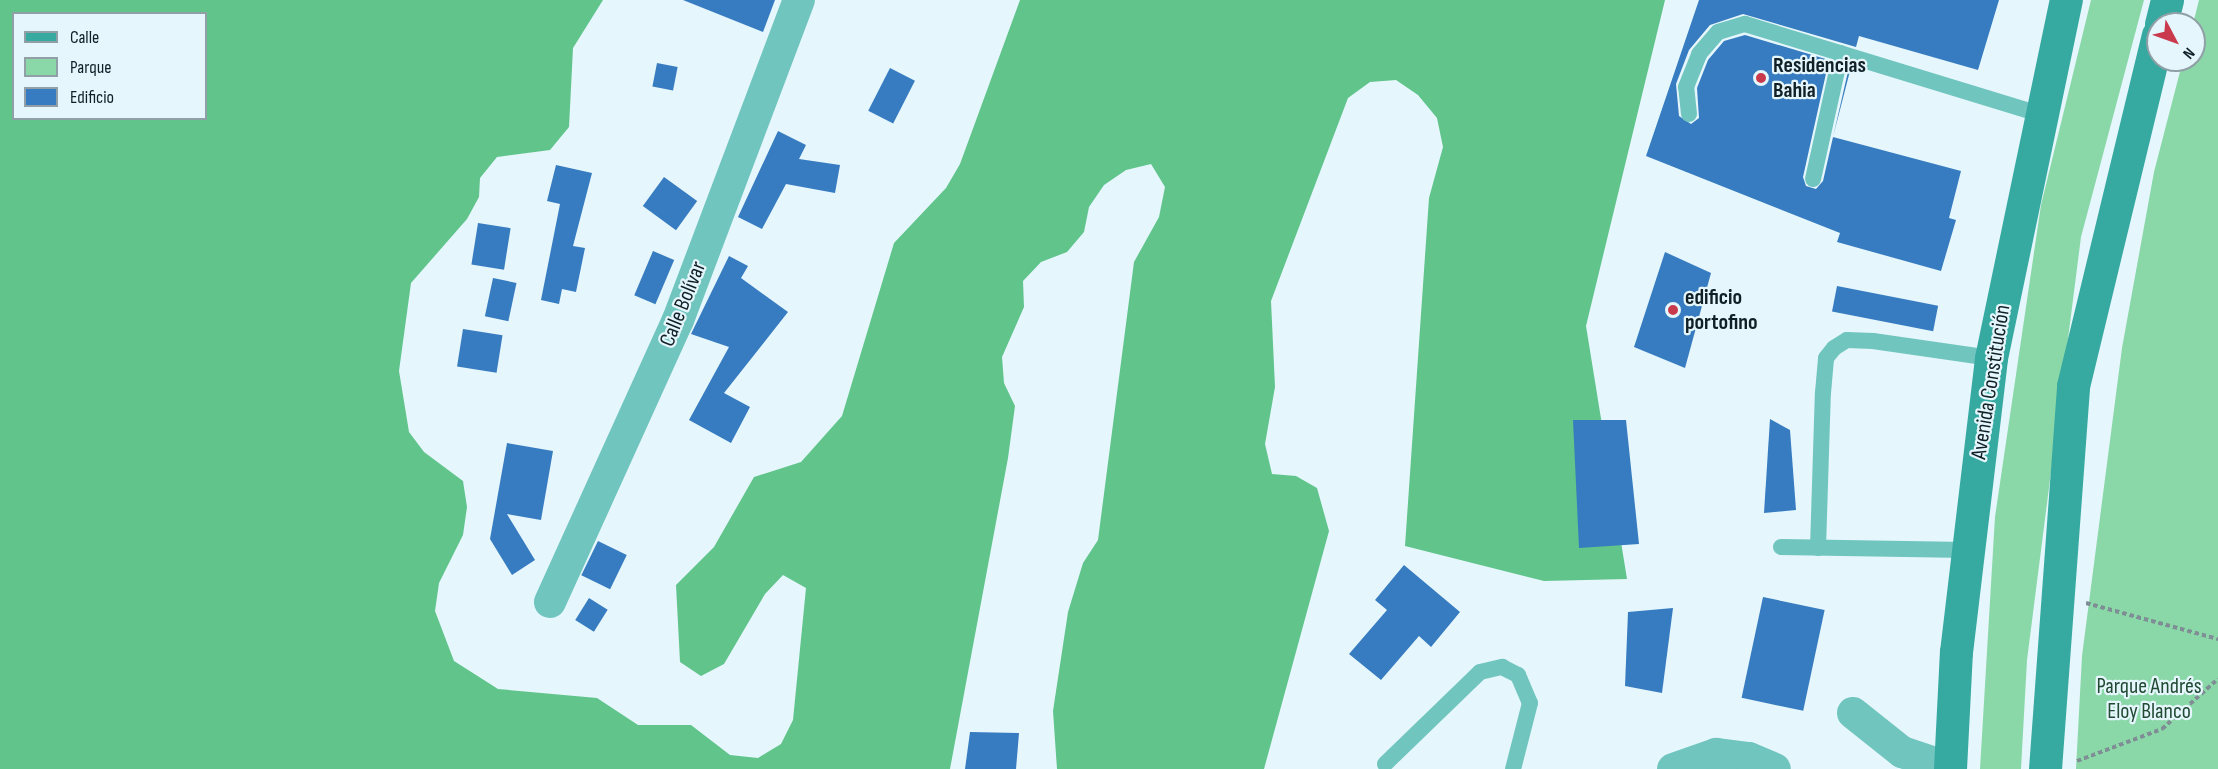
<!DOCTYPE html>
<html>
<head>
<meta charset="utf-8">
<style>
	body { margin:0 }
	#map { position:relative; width:2218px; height:769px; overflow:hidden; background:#e5f6fc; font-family:"Sofia Sans Condensed",sans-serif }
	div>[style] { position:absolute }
	.green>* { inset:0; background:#8ad7a8 }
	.forest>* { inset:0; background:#60c48b }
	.building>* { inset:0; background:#377cc0; transform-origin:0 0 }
	.path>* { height:4px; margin-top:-2px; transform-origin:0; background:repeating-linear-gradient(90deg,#7e8e94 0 4.5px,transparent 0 7.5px) }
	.lane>* { height:16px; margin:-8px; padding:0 8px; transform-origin:8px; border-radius:8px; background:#70c5be }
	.street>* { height:32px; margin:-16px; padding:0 16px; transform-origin:16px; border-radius:16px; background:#70c5be }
	.secondary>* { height:33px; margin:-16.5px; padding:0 16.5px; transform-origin:16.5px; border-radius:16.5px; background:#36a9a1 }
	.dots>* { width:16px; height:16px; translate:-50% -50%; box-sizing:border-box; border:3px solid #e5f6fc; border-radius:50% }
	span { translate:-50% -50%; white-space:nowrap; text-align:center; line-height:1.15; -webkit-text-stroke:4.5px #e5f6fc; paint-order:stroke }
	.poi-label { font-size:22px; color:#102025; font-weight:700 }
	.left { translate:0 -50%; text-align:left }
	.street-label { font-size:22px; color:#102025 }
	.park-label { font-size:22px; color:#214a32 }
	.legend { position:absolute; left:12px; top:12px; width:195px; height:108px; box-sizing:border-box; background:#e5f6fc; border:2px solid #90a0a6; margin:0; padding:8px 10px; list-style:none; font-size:18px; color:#102025 }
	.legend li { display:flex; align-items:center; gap:12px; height:30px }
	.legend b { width:30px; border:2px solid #90a0a6 }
	.north { position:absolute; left:2146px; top:12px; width:60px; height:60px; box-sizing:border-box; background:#e5f6fc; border:2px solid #90a0a6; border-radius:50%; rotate:131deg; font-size:16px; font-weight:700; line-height:24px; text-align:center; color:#102025 }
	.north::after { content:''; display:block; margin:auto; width:21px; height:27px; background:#ca3a4d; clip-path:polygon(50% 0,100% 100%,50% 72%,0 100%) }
</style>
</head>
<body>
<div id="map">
	<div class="green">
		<i style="clip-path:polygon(2091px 0,2144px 0,2081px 237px,2027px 660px,2021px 769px,1980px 769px,1995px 517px,2041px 205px)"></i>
		<i style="clip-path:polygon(2199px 0,2218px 0,2218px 769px,2076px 769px,2082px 656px,2122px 348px,2154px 172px,2183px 60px,2194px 60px,2193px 24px)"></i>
	</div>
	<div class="forest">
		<i style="clip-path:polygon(evenodd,0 0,603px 0,573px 48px,569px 127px,550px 150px,497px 157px,480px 178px,479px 197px,467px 219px,411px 283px,399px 371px,409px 432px,424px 452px,463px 481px,467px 507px,463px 535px,439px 583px,435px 611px,454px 661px,498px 689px,597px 698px,638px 725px,691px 725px,730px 755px,758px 758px,781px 744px,793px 720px,806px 588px,783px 575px,765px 594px,724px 664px,701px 676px,680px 662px,676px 585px,714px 547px,754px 477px,801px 462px,842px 416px,894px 243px,946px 188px,960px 164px,1020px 0,1665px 0,1586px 326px,1627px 579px,1544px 581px,1405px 546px,1429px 198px,1443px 147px,1437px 118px,1418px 95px,1396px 80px,1370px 82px,1348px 98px,1271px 301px,1275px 387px,1265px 444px,1272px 474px,1296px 476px,1317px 488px,1329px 531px,1264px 769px,1057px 769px,1053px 711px,1068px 612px,1083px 563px,1098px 540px,1134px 262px,1159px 217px,1165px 187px,1151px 164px,1126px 170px,1104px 185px,1089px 207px,1084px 232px,1067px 252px,1041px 262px,1023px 281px,1024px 307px,1002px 357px,1004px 383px,1015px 406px,1008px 458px,950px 769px,0 769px,0 0,14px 14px,206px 14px,206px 118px,14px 118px,14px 14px)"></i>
	</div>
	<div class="building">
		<i style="clip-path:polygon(683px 0,775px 0,763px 32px)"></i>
		<i style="clip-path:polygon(1699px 0,1999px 0,1978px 70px,1859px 36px,1856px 47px,1743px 14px,1710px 25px,1689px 50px,1676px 84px,1679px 116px,1691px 124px,1699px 118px,1697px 88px,1708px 60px,1724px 41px,1745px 35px,1829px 60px,1803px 177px,1806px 186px,1816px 189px,1823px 181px,1849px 67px,1851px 67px,1833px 137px,1961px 171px,1949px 218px,1956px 220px,1941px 271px,1837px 242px,1840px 233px,1646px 156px)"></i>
		<i style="left:657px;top:63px;width:21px;height:24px;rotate:11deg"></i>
		<i style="left:890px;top:68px;width:28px;height:48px;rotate:27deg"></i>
		<i style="clip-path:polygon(778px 131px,806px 145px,799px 159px,840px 165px,835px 193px,786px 184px,762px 229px,738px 217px)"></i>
		<i style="clip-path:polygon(556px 165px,592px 173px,573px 246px,585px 248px,576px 292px,562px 289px,559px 304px,541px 300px,560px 204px,547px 201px)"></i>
		<i style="left:664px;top:177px;width:41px;height:36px;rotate:36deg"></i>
		<i style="left:478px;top:223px;width:33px;height:42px;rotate:9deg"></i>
		<i style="left:653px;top:251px;width:23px;height:48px;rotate:23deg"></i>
		<i style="clip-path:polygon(1665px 252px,1711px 273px,1685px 368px,1634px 347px)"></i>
		<i style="clip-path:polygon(729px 256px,748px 266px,741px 278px,788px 312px,724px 393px,750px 407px,731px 443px,689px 420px,729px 347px,691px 334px)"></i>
		<i style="left:493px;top:278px;width:24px;height:39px;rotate:12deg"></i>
		<i style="left:1837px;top:286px;width:103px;height:26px;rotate:11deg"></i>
		<i style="left:463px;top:329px;width:40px;height:38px;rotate:9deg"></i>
		<i style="clip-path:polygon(1770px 419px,1790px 430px,1796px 510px,1764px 513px)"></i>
		<i style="clip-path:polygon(1573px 420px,1626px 420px,1639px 544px,1579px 548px)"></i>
		<i style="clip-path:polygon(507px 443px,553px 451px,541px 520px,507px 514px,535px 560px,512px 575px,490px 539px)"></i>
		<i style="left:598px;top:541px;width:32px;height:38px;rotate:26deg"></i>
		<i style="clip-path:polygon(1404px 565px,1460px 612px,1431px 647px,1419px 636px,1381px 680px,1349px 654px,1387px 610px,1375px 600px)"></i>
		<i style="left:1763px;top:597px;width:63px;height:103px;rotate:12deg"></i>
		<i style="left:589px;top:598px;width:22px;height:26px;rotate:32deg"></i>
		<i style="clip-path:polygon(1673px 608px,1662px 693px,1625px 686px,1628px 612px)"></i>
		<i style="clip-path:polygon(970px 732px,1019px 733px,1016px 769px,965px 769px)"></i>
	</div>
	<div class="path">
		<i style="left:2086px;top:603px;width:137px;rotate:15.3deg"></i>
		<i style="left:2077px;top:761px;width:91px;rotate:-20.6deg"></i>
		<i style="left:2162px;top:729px;width:75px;rotate:-41.8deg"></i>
	</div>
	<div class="lane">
		<i style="left:1689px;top:114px;width:27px;rotate:-96deg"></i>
		<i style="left:1686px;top:87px;width:35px;rotate:-68deg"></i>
		<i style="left:1699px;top:54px;width:29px;rotate:-49deg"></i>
		<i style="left:1718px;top:32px;width:28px;rotate:-17deg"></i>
		<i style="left:1745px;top:24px;width:308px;rotate:17deg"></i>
		<i style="left:1813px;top:179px;width:129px;rotate:-77.5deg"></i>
		<i style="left:1781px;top:547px;width:186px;rotate:0.9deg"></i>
		<i style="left:1818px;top:548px;width:155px;rotate:-88.2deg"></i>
		<i style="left:1823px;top:393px;width:35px;rotate:-85deg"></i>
		<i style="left:1826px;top:358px;width:13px;rotate:-51deg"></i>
		<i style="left:1834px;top:348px;width:15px;rotate:-32deg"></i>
		<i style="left:1847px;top:340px;width:26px;rotate:2deg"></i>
		<i style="left:1873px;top:341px;width:119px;rotate:8.2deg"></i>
		<i style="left:1385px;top:764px;width:132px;rotate:-44.1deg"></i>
		<i style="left:1480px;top:672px;width:23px;rotate:-13deg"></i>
		<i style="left:1502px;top:667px;width:18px;rotate:27deg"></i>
		<i style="left:1518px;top:675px;width:30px;rotate:67deg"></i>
		<i style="left:1530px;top:703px;width:68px;rotate:104.4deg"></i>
	</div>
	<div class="street">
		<i style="left:550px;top:602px;width:310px;rotate:-65.6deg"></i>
		<i style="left:678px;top:320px;width:342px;rotate:-69.3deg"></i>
		<i style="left:1853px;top:713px;width:63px;rotate:38.5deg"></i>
		<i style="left:1902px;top:752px;width:51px;rotate:18.4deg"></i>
		<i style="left:1673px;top:769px;width:46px;rotate:-19.2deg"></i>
		<i style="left:1716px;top:754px;width:33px;rotate:7deg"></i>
		<i style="left:1749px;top:758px;width:28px;rotate:23deg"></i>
	</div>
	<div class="secondary">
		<i style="left:2161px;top:24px;width:25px;rotate:-76deg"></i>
		<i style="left:1950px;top:769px;width:117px;rotate:-87.1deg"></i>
		<i style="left:1956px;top:652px;width:296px;rotate:-83.2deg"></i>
		<i style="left:1991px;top:358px;width:366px;rotate:-78.2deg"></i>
		<i style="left:2045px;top:769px;width:384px;rotate:-85.8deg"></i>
		<i style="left:2073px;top:386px;width:361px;rotate:-76.4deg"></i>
	</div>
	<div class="dots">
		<i style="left:1761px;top:78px;background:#ca3a4d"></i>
		<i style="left:1673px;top:310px;background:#ca3a4d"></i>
	</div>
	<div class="poi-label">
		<span class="left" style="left:1773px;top:78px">Residencias<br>Bahia</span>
		<span class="left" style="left:1685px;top:310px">edificio<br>portofino</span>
	</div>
	<div class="street-label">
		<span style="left:683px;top:304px;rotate:-68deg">Calle Bolívar</span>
		<span style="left:1991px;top:382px;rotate:-81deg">Avenida Constitución</span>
	</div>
	<div class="park-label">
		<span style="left:2149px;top:699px">Parque Andrés<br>Eloy Blanco</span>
	</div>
	<ul class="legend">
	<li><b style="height:8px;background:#36a9a1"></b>Calle</li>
	<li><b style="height:16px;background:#8ad7a8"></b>Parque</li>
	<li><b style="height:16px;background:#377cc0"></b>Edificio</li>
	</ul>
	<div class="north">N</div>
</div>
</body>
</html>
